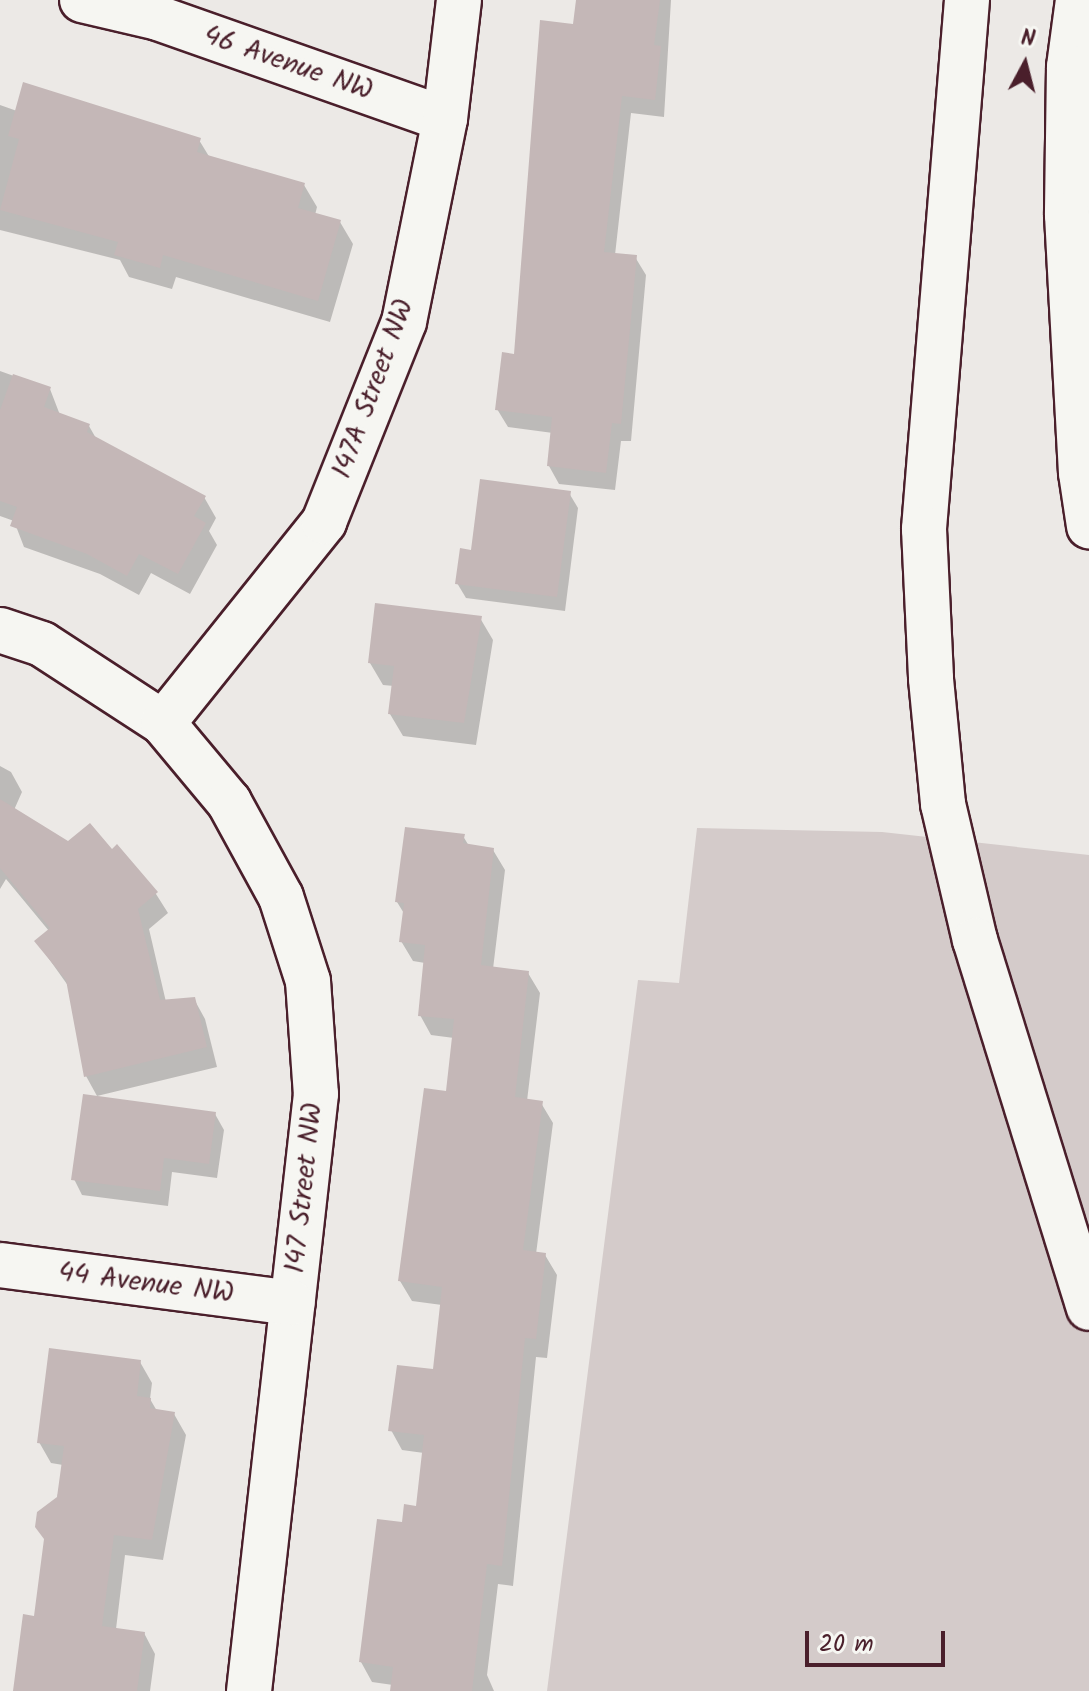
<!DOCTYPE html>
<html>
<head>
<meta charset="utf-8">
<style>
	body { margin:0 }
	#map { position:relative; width:1089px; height:1691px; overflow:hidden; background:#ece9e6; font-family:Kalam,sans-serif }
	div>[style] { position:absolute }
	.green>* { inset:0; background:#d4cbca }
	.shadow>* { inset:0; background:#0003 }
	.building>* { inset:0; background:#c4b7b7 }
	.roads { filter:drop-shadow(2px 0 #4a1f2b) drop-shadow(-2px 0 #4a1f2b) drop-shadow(0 2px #4a1f2b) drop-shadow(0 -2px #4a1f2b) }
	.minor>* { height:44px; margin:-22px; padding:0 22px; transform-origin:22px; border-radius:22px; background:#f6f6f2 }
	.highway>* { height:44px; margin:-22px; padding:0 22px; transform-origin:22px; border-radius:22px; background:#f6f6f2 }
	span { translate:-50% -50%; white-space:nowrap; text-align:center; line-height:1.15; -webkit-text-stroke:6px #f6f6f2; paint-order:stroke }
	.street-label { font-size:28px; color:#4a1f2b }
	.north { position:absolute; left:985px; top:24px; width:80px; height:80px; -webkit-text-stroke:6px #f6f6f2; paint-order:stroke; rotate:7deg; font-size:22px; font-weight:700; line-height:32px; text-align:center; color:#4a1f2b }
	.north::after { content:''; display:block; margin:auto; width:28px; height:36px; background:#4a1f2b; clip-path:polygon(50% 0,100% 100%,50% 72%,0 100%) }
	.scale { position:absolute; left:805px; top:1631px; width:140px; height:36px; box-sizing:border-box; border:4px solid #4a1f2b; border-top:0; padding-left:10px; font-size:24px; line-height:28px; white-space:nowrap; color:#4a1f2b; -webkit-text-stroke:6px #f6f6f2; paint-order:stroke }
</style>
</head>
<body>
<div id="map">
	<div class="green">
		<i style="clip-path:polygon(697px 828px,882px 832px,1089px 855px,1089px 1691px,547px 1691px,638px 980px,679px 983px)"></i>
	</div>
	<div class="shadow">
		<i style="clip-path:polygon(578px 0,671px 0,664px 117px,631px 113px,615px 255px,635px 257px,646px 275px,631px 441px,621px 441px,615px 490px,559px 484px,549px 466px,553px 433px,508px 427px,497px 409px,516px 356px)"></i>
		<i style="clip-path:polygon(24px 85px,199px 140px,210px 158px,304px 185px,317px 207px,315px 215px,340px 222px,353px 244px,330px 322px,176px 277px,172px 289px,129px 277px,120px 260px,0 230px,0 105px,17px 111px)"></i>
		<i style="clip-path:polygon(0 371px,50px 389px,60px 415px,89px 426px,97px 440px,204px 497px,216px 518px,209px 531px,217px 545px,190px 594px,151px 573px,139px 595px,100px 574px,24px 547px,14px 521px,0 516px)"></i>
		<i style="clip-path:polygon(569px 493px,578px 508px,565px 611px,466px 598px,457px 583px,473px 552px)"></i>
		<i style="clip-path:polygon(480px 618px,493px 640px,476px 745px,403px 736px,390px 714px,394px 686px,383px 685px,370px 663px)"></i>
		<i style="clip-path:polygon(0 766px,11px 772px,22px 792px,14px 810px,68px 844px,111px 851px,117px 847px,156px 894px,168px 913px,149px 929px,166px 1002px,194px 999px,205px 1019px,217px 1067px,97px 1096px,86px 1076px,69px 987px,37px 942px,49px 931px,6px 879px,0 889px)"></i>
		<i style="clip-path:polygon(463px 836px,469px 846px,493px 850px,505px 870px,493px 969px,528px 973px,540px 993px,527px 1101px,541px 1103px,553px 1123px,536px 1254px,545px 1255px,557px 1275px,547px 1358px,536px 1357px,513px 1586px,498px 1584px,487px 1675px,494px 1691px,392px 1691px,393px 1685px,372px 1682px,361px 1662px,404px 1524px,417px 1508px,424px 1453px,402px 1450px,391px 1430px,435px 1371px,442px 1305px,412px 1301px,400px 1281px,448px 1093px,454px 1038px,431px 1035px,420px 1015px,425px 963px,413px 961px,401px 941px,405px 915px,397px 902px)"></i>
		<i style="clip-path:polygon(215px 1114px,224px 1130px,217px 1178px,172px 1172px,168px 1206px,82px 1195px,74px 1179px)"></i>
		<i style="clip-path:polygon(140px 1362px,152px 1383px,150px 1399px,157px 1411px,174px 1414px,186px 1435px,163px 1560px,125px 1555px,116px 1629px,144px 1633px,155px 1654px,150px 1691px,15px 1691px,36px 1618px,63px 1465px,51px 1463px,39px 1442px)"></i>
	</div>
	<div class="building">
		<i style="clip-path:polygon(576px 0,660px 0,654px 45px,661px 46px,655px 100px,622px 96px,604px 252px,637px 255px,621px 424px,612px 423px,606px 473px,547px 466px,552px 417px,495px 410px,502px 352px,514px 354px,540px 20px,573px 24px)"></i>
		<i style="clip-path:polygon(23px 82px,201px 138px,197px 152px,305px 183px,298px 208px,341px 220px,318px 301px,163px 255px,160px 268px,114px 255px,118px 242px,0 210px,19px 139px,8px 136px)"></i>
		<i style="clip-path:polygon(13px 374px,51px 387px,44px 407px,90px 424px,87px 432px,206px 496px,194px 516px,206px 523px,178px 574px,139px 554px,127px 576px,87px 554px,10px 526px,17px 507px,0 501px,0 410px)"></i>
		<i style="clip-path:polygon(480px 479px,571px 491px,557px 597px,455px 584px,460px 548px,471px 550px)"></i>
		<i style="clip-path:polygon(375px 603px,482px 616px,464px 723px,388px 714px,394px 666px,368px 663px)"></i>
		<i style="clip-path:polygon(0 799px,68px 841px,90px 823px,112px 849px,117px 844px,158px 892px,138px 909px,160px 1000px,195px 997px,207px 1047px,84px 1077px,66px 980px,34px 941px,50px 928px,0 868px)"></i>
		<i style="clip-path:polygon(405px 827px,465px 834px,463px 843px,494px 848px,481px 965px,529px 971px,515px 1097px,543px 1101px,523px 1250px,546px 1253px,536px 1339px,525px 1338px,502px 1566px,487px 1564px,472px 1691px,390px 1691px,393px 1667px,359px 1662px,377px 1519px,402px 1522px,404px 1504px,416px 1506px,424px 1435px,388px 1431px,397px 1365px,433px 1369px,442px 1287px,398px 1281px,424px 1088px,446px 1091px,454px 1019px,418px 1016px,425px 945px,399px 942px,404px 903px,395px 902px)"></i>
		<i style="clip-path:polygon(83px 1094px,216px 1112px,209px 1164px,164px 1158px,160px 1191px,71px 1180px)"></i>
		<i style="clip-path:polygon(49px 1348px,141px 1360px,137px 1396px,151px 1398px,150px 1408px,175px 1412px,152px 1540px,114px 1535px,102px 1626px,145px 1632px,137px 1691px,13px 1691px,23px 1614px,34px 1616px,44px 1539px,35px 1527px,37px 1512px,57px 1497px,64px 1446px,37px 1443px)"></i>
	</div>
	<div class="roads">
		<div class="minor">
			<i style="left:82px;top:0;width:78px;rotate:13.3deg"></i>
			<i style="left:158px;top:18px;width:304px;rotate:19.4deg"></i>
			<i style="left:967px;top:0;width:531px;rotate:94.65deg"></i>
			<i style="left:924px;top:529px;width:150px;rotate:87.3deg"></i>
			<i style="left:931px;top:679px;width:126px;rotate:84.5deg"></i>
			<i style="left:943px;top:804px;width:140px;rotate:76.8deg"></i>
			<i style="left:975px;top:940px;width:385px;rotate:72.8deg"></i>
			<i style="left:0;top:630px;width:44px;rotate:18.4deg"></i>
			<i style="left:42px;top:644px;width:145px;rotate:33.1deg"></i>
			<i style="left:163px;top:723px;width:103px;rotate:50.1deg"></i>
			<i style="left:229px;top:802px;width:108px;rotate:61.3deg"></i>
			<i style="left:281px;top:897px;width:88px;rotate:72.2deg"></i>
			<i style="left:308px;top:981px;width:113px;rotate:86deg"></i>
			<i style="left:316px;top:1094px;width:601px;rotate:96.4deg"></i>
			<i style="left:163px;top:723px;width:258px;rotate:-51.3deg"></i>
			<i style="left:324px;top:522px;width:215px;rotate:-68.2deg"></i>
			<i style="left:404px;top:322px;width:207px;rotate:-78.6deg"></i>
			<i style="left:445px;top:119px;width:120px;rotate:-83.3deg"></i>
			<i style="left:0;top:1265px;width:295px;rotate:7.4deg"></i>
		</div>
		<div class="highway">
			<i style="left:1078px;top:0;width:68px;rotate:97.7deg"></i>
			<i style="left:1069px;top:67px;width:148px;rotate:90.8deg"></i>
			<i style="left:1067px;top:215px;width:258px;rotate:86.9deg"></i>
			<i style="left:1081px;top:473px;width:54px;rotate:81.4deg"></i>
		</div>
	</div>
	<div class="street-label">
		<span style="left:288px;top:64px;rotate:19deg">46 Avenue NW</span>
		<span style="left:374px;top:389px;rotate:-70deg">147A Street NW</span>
		<span style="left:305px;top:1188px;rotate:-84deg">147 Street NW</span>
		<span style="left:146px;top:1284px;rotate:7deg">44 Avenue NW</span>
	</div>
	<div class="north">N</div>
	<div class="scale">20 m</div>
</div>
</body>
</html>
